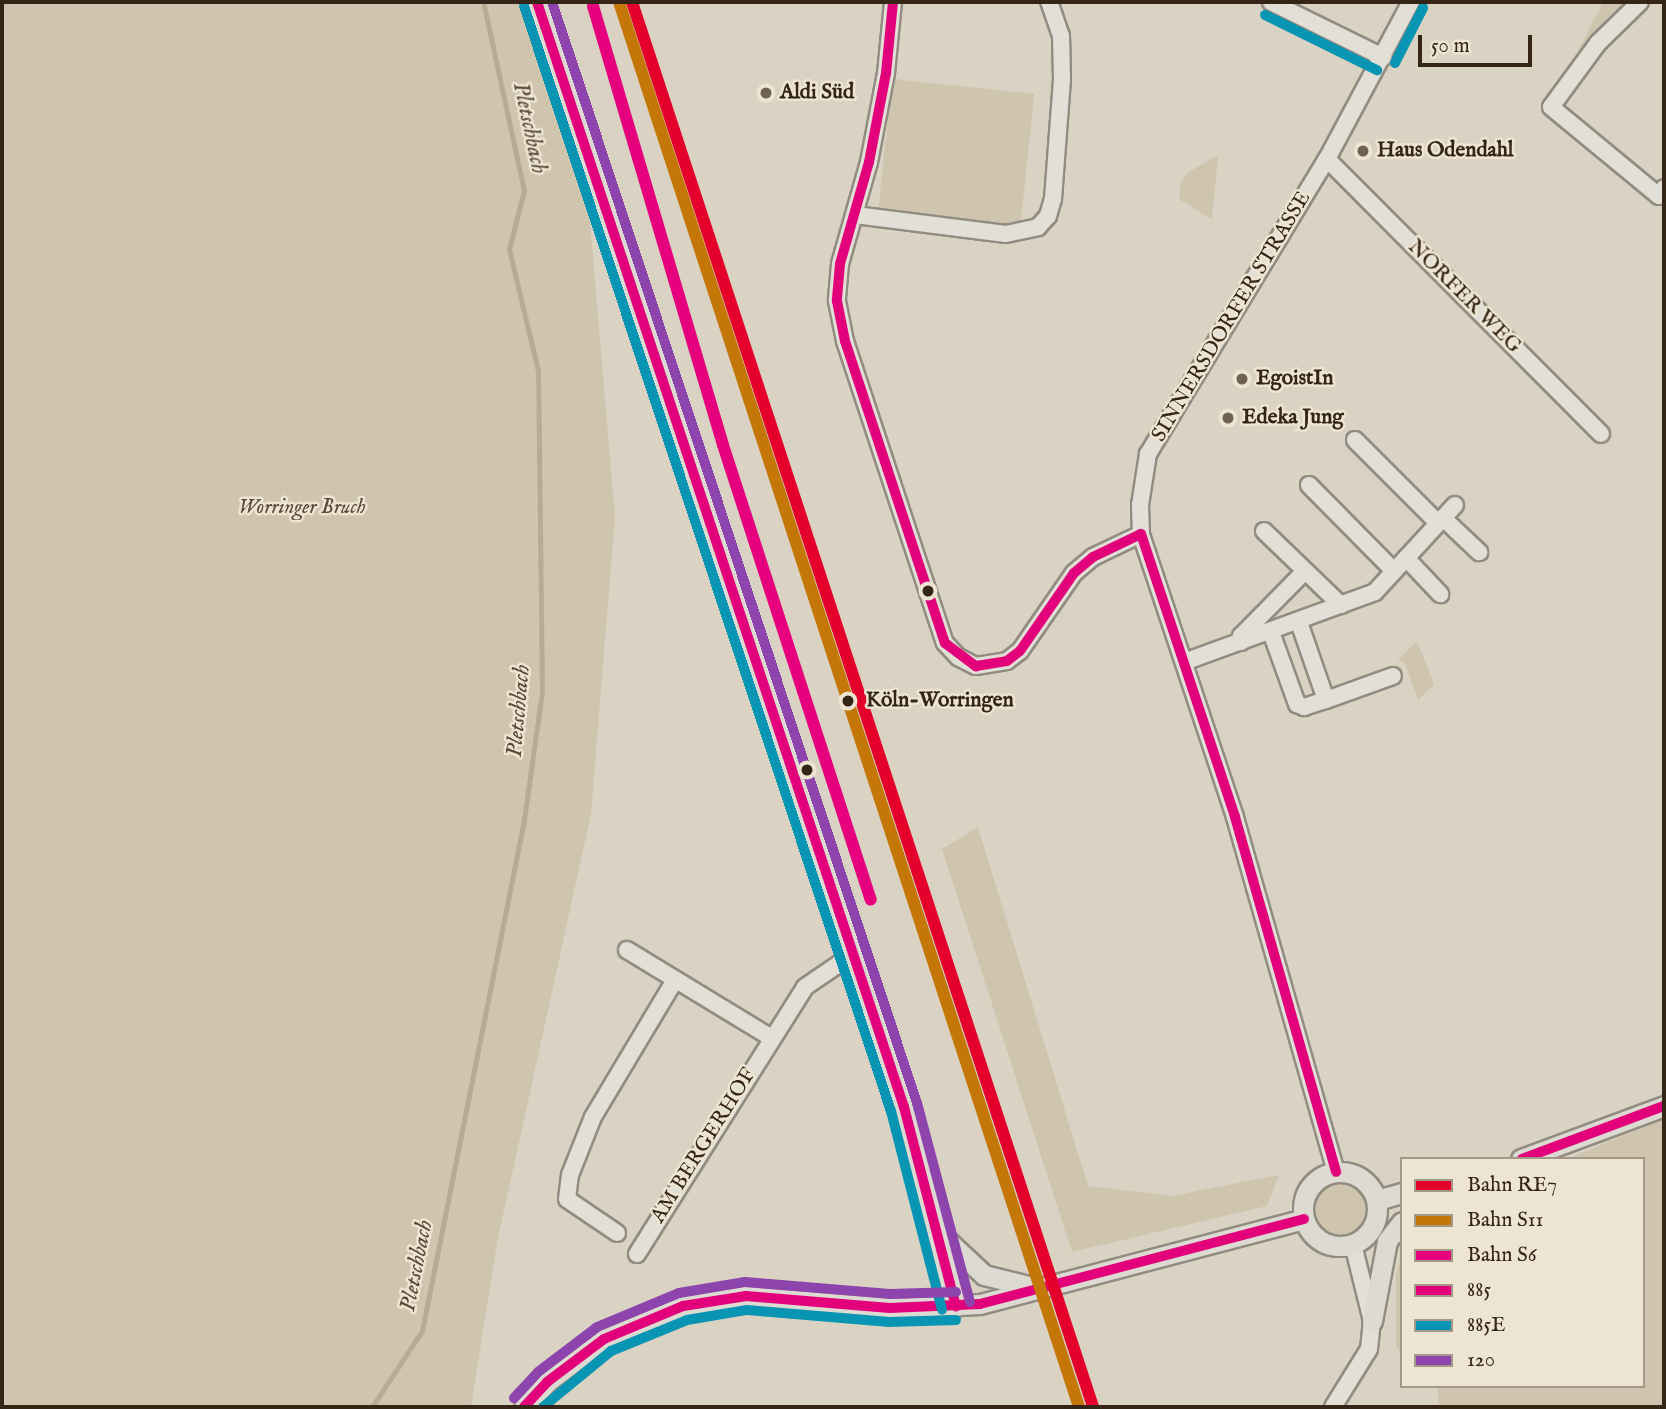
<!DOCTYPE html>
<html>
<head>
<meta charset="utf-8">
<style>
	body { margin:0 }
	#map { position:relative; width:1666px; height:1409px; overflow:hidden; background:#dad3c3; font-family:"IM FELL English",serif }
	div>[style] { position:absolute }
	.green>* { inset:0; background:#cfc5ae; transform-origin:0 0 }
	.round { border-radius:50% }
	.stream>* { height:4.5px; margin:-2.25px; padding:0 2.25px; transform-origin:2.25px; border-radius:2.25px; background:#b7ab96 }
	.roads { filter:drop-shadow(2px 0 #918c81) drop-shadow(-2px 0 #918c81) drop-shadow(0 2px #918c81) drop-shadow(0 -2px #918c81) }
	.minor>* { height:16px; margin:-8px; padding:0 8px; transform-origin:8px; border-radius:8px; background:#e2dfd7 }
	.major>* { height:19px; margin:-9.5px; padding:0 9.5px; transform-origin:9.5px; border-radius:9.5px; background:#dddad1 }
	.major>.ring { margin:-9.5px; padding:0; box-sizing:content-box; background:none; border:19px solid #dddad1; border-radius:50% }
	.bus-1>* { height:10px; margin:-5px; padding:0 5px; transform-origin:5px; border-radius:5px; background:#e3007b }
	.bus-2>* { height:10px; margin:-5px; padding:0 5px; transform-origin:5px; border-radius:5px; background:#0895b3 }
	.bus-3>* { height:10px; margin:-5px; padding:0 5px; transform-origin:5px; border-radius:5px; background:#8e44ad }
	.rail-1>* { height:12px; margin:-6px; padding:0 6px; transform-origin:6px; border-radius:6px; background:#e4002b }
	.rail-2>* { height:12px; margin:-6px; padding:0 6px; transform-origin:6px; border-radius:6px; background:#c47706 }
	.rail-3>* { height:12px; margin:-6px; padding:0 6px; transform-origin:6px; border-radius:6px; background:#e6007e }
	.dots>* { width:19px; height:19px; translate:-50% -50%; box-sizing:border-box; border:4px solid #ede5d2; border-radius:50% }
	span { translate:-50% -50%; white-space:nowrap; text-align:center; line-height:1.15; -webkit-text-stroke:5px #ede5d2; paint-order:stroke }
	.poi-label { font-size:21px; color:#352517; font-weight:700 }
	.left { translate:0 -50%; text-align:left }
	.street-label { font-size:21px; color:#352517 }
	.park-label { font-size:21px; color:#594a38; font-style:italic }
	.stop-label { font-size:21px; color:#352517; font-weight:700 }
	.water-label { font-size:23px; color:#584837; font-style:italic }
	.frame { position:absolute; inset:0; border:4px solid #352517; pointer-events:none }
	.legend { position:absolute; left:1400px; top:1157px; width:245px; height:231px; box-sizing:border-box; background:#ede5d2; border:2px solid #a39887; margin:0; padding:9px 12px; list-style:none; font-size:21px; color:#352517 }
	.legend li { display:flex; align-items:center; gap:14px; height:35px }
	.legend b { width:35px; border:2px solid #a39887 }
	.scale { position:absolute; left:1418px; top:35px; width:114px; height:32px; box-sizing:border-box; border:4px solid #352517; border-top:0; padding-left:9px; font-size:21px; line-height:24px; white-space:nowrap; color:#352517; -webkit-text-stroke:5px #ede5d2; paint-order:stroke }
</style>
</head>
<body>
<div id="map">
	<div class="green">
		<i style="clip-path:polygon(2px 2px,529px 2px,590px 221px,615px 517px,591px 814px,497px 1243px,471px 1407px,2px 1407px)"></i>
		<i style="clip-path:polygon(1603px 2px,1625px 2px,1573px 67px,1571px 65px)"></i>
		<i style="left:892px;top:79px;width:143px;height:134px;rotate:6deg"></i>
		<i style="clip-path:polygon(1218px 155px,1212px 220px,1179px 199px,1180px 184px,1187px 173px)"></i>
		<i style="clip-path:polygon(1417px 641px,1434px 684px,1418px 700px,1405px 663px,1398px 660px)"></i>
		<i style="clip-path:polygon(978px 827px,1088px 1186px,1172px 1196px,1279px 1175px,1267px 1206px,1072px 1252px,942px 849px)"></i>
		<i style="clip-path:polygon(1664px 1118px,1664px 1407px,1439px 1407px,1437px 1386px,1643px 1386px,1643px 1159px,1567px 1159px)"></i>
		<i class="round" style="left:1313px;top:1180px;width:58px;height:58px"></i>
		<i style="clip-path:polygon(1402px 1254px,1402px 1355px,1396px 1346px,1396px 1274px)"></i>
	</div>
	<div class="stream">
		<i style="left:372px;top:1407px;width:91px;rotate:-56.7deg"></i>
		<i style="left:422px;top:1331px;width:521px;rotate:-78.71deg"></i>
		<i style="left:524px;top:820px;width:129px;rotate:-82deg"></i>
		<i style="left:542px;top:692px;width:321px;rotate:-90.7deg"></i>
		<i style="left:538px;top:371px;width:125px;rotate:-103.4deg"></i>
		<i style="left:509px;top:249px;width:60px;rotate:-75.5deg"></i>
		<i style="left:524px;top:191px;width:193px;rotate:-102.2deg"></i>
	</div>
	<div class="roads">
		<div class="minor">
			<i style="left:893px;top:2px;width:71px;rotate:95.6deg"></i>
			<i style="left:886px;top:73px;width:91px;rotate:100.8deg"></i>
			<i style="left:869px;top:162px;width:106px;rotate:105.9deg"></i>
			<i style="left:840px;top:264px;width:37px;rotate:95deg"></i>
			<i style="left:837px;top:301px;width:41px;rotate:78.7deg"></i>
			<i style="left:845px;top:341px;width:318px;rotate:71.7deg"></i>
			<i style="left:945px;top:643px;width:19px;rotate:47deg"></i>
			<i style="left:958px;top:657px;width:20px;rotate:27deg"></i>
			<i style="left:976px;top:666px;width:31px;rotate:-9deg"></i>
			<i style="left:1007px;top:661px;width:16px;rotate:-38deg"></i>
			<i style="left:1020px;top:651px;width:95px;rotate:-55.3deg"></i>
			<i style="left:1074px;top:573px;width:25px;rotate:-40deg"></i>
			<i style="left:1093px;top:557px;width:53px;rotate:-25.6deg"></i>
			<i style="left:1271px;top:2px;width:125px;rotate:26.2deg"></i>
			<i style="left:1640px;top:2px;width:59px;rotate:135.7deg"></i>
			<i style="left:1598px;top:43px;width:79px;rotate:126.3deg"></i>
			<i style="left:1551px;top:107px;width:140px;rotate:39.5deg"></i>
			<i style="left:1659px;top:196px;width:9px;rotate:-58deg"></i>
			<i style="left:1327px;top:159px;width:388px;rotate:45.1deg"></i>
			<i style="left:855px;top:215px;width:152px;rotate:7.2deg"></i>
			<i style="left:1006px;top:234px;width:33px;rotate:-12deg"></i>
			<i style="left:1038px;top:227px;width:15px;rotate:-48deg"></i>
			<i style="left:1048px;top:216px;width:18px;rotate:-74deg"></i>
			<i style="left:1053px;top:199px;width:120px;rotate:-85.7deg"></i>
			<i style="left:1062px;top:79px;width:43px;rotate:-91.3deg"></i>
			<i style="left:1061px;top:36px;width:36px;rotate:-109deg"></i>
			<i style="left:1355px;top:440px;width:117px;rotate:45deg"></i>
			<i style="left:1309px;top:485px;width:121px;rotate:45.3deg"></i>
			<i style="left:1443px;top:518px;width:50px;rotate:43.4deg"></i>
			<i style="left:1264px;top:531px;width:107px;rotate:43.9deg"></i>
			<i style="left:1406px;top:558px;width:50px;rotate:46.6deg"></i>
			<i style="left:1271px;top:632px;width:77px;rotate:70.1deg"></i>
			<i style="left:1297px;top:704px;width:8px;rotate:23deg"></i>
			<i style="left:1304px;top:707px;width:23px;rotate:-18deg"></i>
			<i style="left:1326px;top:700px;width:83px;rotate:-109.1deg"></i>
			<i style="left:1241px;top:642px;width:6px;rotate:-90deg"></i>
			<i style="left:1241px;top:636px;width:91px;rotate:-45.4deg"></i>
			<i style="left:1184px;top:662px;width:203px;rotate:-20.1deg"></i>
			<i style="left:1375px;top:592px;width:118px;rotate:-47.4deg"></i>
			<i style="left:1326px;top:700px;width:71px;rotate:-19.7deg"></i>
			<i style="left:627px;top:950px;width:170px;rotate:31.3deg"></i>
			<i style="left:1336px;top:1172px;width:369px;rotate:-105.9deg"></i>
			<i style="left:1235px;top:817px;width:298px;rotate:-108.4deg"></i>
			<i style="left:1141px;top:534px;width:29px;rotate:-92deg"></i>
			<i style="left:1140px;top:505px;width:52px;rotate:-81.1deg"></i>
			<i style="left:1148px;top:454px;width:345px;rotate:-58.8deg"></i>
			<i style="left:1327px;top:159px;width:178px;rotate:-61.9deg"></i>
			<i style="left:617px;top:1233px;width:60px;rotate:-145.8deg"></i>
			<i style="left:567px;top:1199px;width:24px;rotate:-83deg"></i>
			<i style="left:570px;top:1175px;width:62px;rotate:-68.4deg"></i>
			<i style="left:593px;top:1117px;width:160px;rotate:-59.1deg"></i>
			<i style="left:637px;top:1254px;width:315px;rotate:-57.8deg"></i>
			<i style="left:805px;top:987px;width:57px;rotate:-34.2deg"></i>
			<i style="left:1333px;top:1407px;width:68px;rotate:-58.2deg"></i>
			<i style="left:1369px;top:1349px;width:28px;rotate:-84deg"></i>
			<i style="left:1372px;top:1321px;width:79px;rotate:-103.9deg"></i>
		</div>
		<div class="major">
			<i style="left:537px;top:2px;width:1164px;rotate:71.63deg"></i>
			<i style="left:904px;top:1107px;width:206px;rotate:75.4deg"></i>
			<i style="left:1521px;top:1159px;width:153px;rotate:-20.3deg"></i>
			<i class="ring" style="left:1303px;top:1172px;width:55px;height:55px"></i>
			<i style="left:1377px;top:1200px;width:26px;rotate:-16deg"></i>
			<i style="left:938px;top:1232px;width:63px;rotate:43.1deg"></i>
			<i style="left:984px;top:1275px;width:50px;rotate:13.8deg"></i>
			<i style="left:1372px;top:1321px;width:81px;rotate:-79.4deg"></i>
			<i style="left:1387px;top:1241px;width:24px;rotate:-52deg"></i>
			<i style="left:524px;top:1407px;width:34px;rotate:-47deg"></i>
			<i style="left:547px;top:1382px;width:71px;rotate:-37deg"></i>
			<i style="left:604px;top:1339px;width:86px;rotate:-22.7deg"></i>
			<i style="left:683px;top:1306px;width:64px;rotate:-9deg"></i>
			<i style="left:746px;top:1296px;width:144px;rotate:4.8deg"></i>
			<i style="left:890px;top:1308px;width:90px;rotate:-2.5deg"></i>
			<i style="left:980px;top:1304px;width:335px;rotate:-14.7deg"></i>
		</div>
	</div>
	<div class="bus-1">
		<i style="left:537px;top:2px;width:1164px;rotate:71.63deg"></i>
		<i style="left:904px;top:1107px;width:206px;rotate:75.4deg"></i>
		<i style="left:893px;top:2px;width:71px;rotate:95.6deg"></i>
		<i style="left:886px;top:73px;width:91px;rotate:100.8deg"></i>
		<i style="left:869px;top:162px;width:106px;rotate:105.9deg"></i>
		<i style="left:840px;top:264px;width:37px;rotate:95deg"></i>
		<i style="left:837px;top:301px;width:41px;rotate:78.7deg"></i>
		<i style="left:845px;top:341px;width:318px;rotate:71.7deg"></i>
		<i style="left:945px;top:643px;width:39px;rotate:37deg"></i>
		<i style="left:976px;top:666px;width:31px;rotate:-9deg"></i>
		<i style="left:1007px;top:661px;width:16px;rotate:-38deg"></i>
		<i style="left:1020px;top:651px;width:95px;rotate:-55.3deg"></i>
		<i style="left:1074px;top:573px;width:25px;rotate:-40deg"></i>
		<i style="left:1093px;top:557px;width:53px;rotate:-25.6deg"></i>
		<i style="left:1141px;top:534px;width:298px;rotate:71.6deg"></i>
		<i style="left:1235px;top:817px;width:369px;rotate:74.1deg"></i>
		<i style="left:1522px;top:1159px;width:152px;rotate:-20.5deg"></i>
		<i style="left:524px;top:1407px;width:34px;rotate:-47deg"></i>
		<i style="left:547px;top:1382px;width:71px;rotate:-37deg"></i>
		<i style="left:604px;top:1339px;width:86px;rotate:-22.7deg"></i>
		<i style="left:683px;top:1306px;width:64px;rotate:-9deg"></i>
		<i style="left:746px;top:1296px;width:144px;rotate:4.8deg"></i>
		<i style="left:890px;top:1308px;width:90px;rotate:-2.5deg"></i>
		<i style="left:980px;top:1304px;width:335px;rotate:-14.7deg"></i>
	</div>
	<div class="bus-2">
		<i style="left:524px;top:6px;width:1164px;rotate:71.63deg"></i>
		<i style="left:891px;top:1111px;width:205px;rotate:75.6deg"></i>
		<i style="left:1265px;top:15px;width:125px;rotate:26.2deg"></i>
		<i style="left:1395px;top:63px;width:62px;rotate:-63deg"></i>
		<i style="left:543px;top:1407px;width:88px;rotate:-39.5deg"></i>
		<i style="left:611px;top:1351px;width:82px;rotate:-22.2deg"></i>
		<i style="left:687px;top:1320px;width:61px;rotate:-9.5deg"></i>
		<i style="left:747px;top:1310px;width:143px;rotate:4.8deg"></i>
		<i style="left:889px;top:1322px;width:67px;rotate:-1.7deg"></i>
	</div>
	<div class="bus-3">
		<i style="left:552px;top:2px;width:1160px;rotate:71.66deg"></i>
		<i style="left:917px;top:1103px;width:206px;rotate:75.1deg"></i>
		<i style="left:514px;top:1398px;width:35px;rotate:-47deg"></i>
		<i style="left:538px;top:1372px;width:74px;rotate:-37.3deg"></i>
		<i style="left:597px;top:1327px;width:89px;rotate:-22.5deg"></i>
		<i style="left:679px;top:1293px;width:67px;rotate:-9.5deg"></i>
		<i style="left:745px;top:1282px;width:145px;rotate:4.7deg"></i>
		<i style="left:890px;top:1294px;width:66px;rotate:-1.7deg"></i>
	</div>
	<div class="rail-1">
		<i style="left:632px;top:2px;width:1479px;rotate:71.83deg"></i>
	</div>
	<div class="rail-2">
		<i style="left:619px;top:2px;width:1478px;rotate:71.87deg"></i>
	</div>
	<div class="rail-3">
		<i style="left:593px;top:6px;width:458px;rotate:73.5deg"></i>
		<i style="left:723px;top:445px;width:478px;rotate:72deg"></i>
	</div>
	<div class="dots">
		<i style="left:766px;top:93px;background:#6f6253"></i>
		<i style="left:1363px;top:151px;background:#6f6253"></i>
		<i style="left:1242px;top:379px;background:#6f6253"></i>
		<i style="left:1228px;top:418px;background:#6f6253"></i>
		<i style="left:928px;top:591px;background:#352517"></i>
		<i style="left:848px;top:701px;background:#352517"></i>
		<i style="left:807px;top:770px;background:#352517"></i>
	</div>
	<div class="poi-label">
		<span class="left" style="left:780px;top:93px">Aldi Süd</span>
		<span class="left" style="left:1377px;top:151px">Haus Odendahl</span>
		<span class="left" style="left:1256px;top:379px">EgoistIn</span>
		<span class="left" style="left:1242px;top:418px">Edeka Jung</span>
	</div>
	<div class="street-label">
		<span style="left:1464px;top:297px;rotate:45deg">NORFER WEG</span>
		<span style="left:1232px;top:317px;rotate:-59deg">SINNERSDORFER STRASSE</span>
		<span style="left:704px;top:1146px;rotate:-58deg">AM BERGERHOF</span>
	</div>
	<div class="park-label">
		<span style="left:302px;top:508px">Worringer Bruch</span>
	</div>
	<div class="stop-label">
		<span class="left" style="left:866px;top:701px">Köln-Worringen</span>
	</div>
	<div class="water-label">
		<span style="left:529px;top:128px;rotate:78deg">Pletschbach</span>
		<span style="left:519px;top:711px;rotate:-85deg">Pletschbach</span>
		<span style="left:417px;top:1266px;rotate:-79deg">Pletschbach</span>
	</div>
	<div class="frame"></div>
	<ul class="legend">
	<li><b style="height:9px;background:#e4002b"></b>Bahn RE7</li>
	<li><b style="height:9px;background:#c47706"></b>Bahn S11</li>
	<li><b style="height:9px;background:#e6007e"></b>Bahn S6</li>
	<li><b style="height:9px;background:#e3007b"></b>885</li>
	<li><b style="height:9px;background:#0895b3"></b>885E</li>
	<li><b style="height:9px;background:#8e44ad"></b>120</li>
	</ul>
	<div class="scale">50 m</div>
</div>
</body>
</html>
